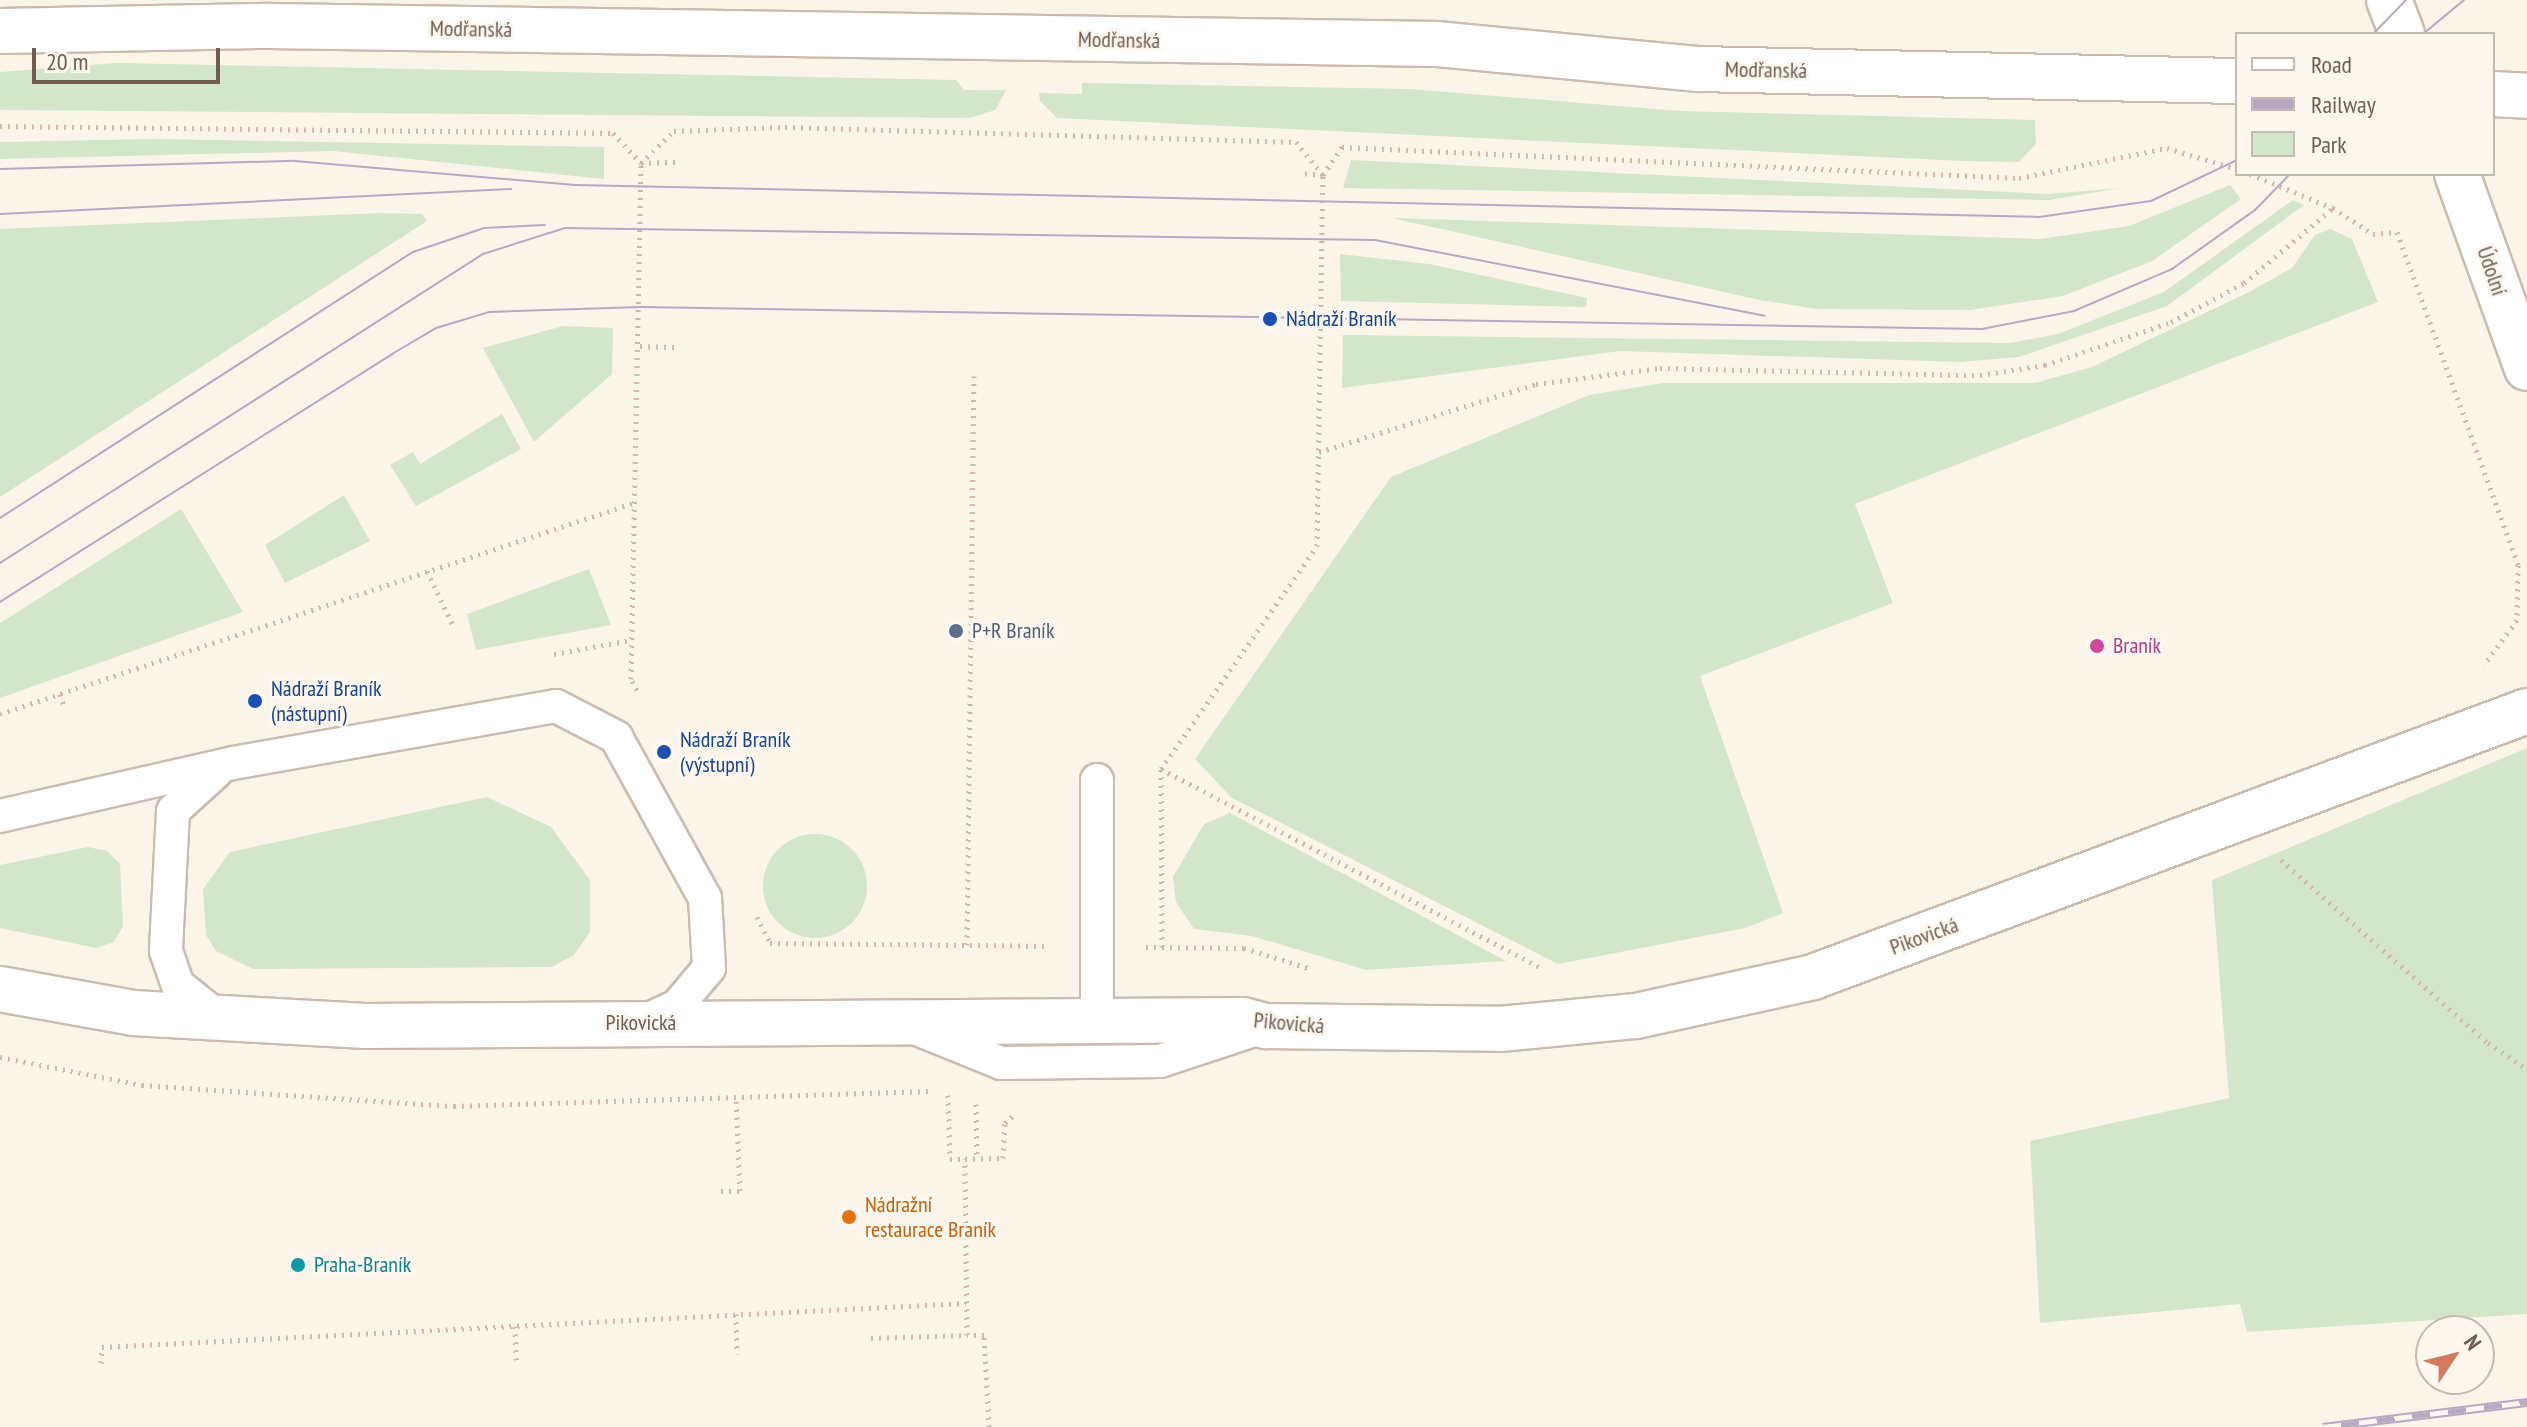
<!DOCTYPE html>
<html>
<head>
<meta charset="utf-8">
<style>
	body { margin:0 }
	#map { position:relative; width:2527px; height:1427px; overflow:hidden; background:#faf4e9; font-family:"PT Sans Narrow",sans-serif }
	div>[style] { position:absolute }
	.green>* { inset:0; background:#d4e6c9 }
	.round { border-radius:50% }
	.path>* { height:5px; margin-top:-2.5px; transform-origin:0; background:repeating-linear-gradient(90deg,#d1b8a7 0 2px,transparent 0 8px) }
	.roads { filter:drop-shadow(2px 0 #cbbcb0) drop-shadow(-2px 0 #cbbcb0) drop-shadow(0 2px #cbbcb0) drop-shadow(0 -2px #cbbcb0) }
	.lane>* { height:32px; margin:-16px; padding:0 16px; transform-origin:16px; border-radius:16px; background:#fff }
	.secondary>* { height:44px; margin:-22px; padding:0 22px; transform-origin:22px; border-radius:22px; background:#fff }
	.tram>* { height:2px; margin:-1px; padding:0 1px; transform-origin:1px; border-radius:1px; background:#b7a8c3 }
	.rail>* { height:9px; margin-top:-4.5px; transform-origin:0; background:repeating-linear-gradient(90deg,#fdf8ef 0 18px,#b7a8c3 0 36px); box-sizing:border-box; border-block:2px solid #b7a8c3 }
	.dots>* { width:22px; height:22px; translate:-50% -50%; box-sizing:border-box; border:4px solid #fdf8ef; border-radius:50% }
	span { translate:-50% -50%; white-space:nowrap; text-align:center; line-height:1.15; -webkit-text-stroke:6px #fdf8ef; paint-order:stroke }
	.street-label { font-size:22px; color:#715c50 }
	.transit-label { font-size:22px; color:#164399 }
	.left { translate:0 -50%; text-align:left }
	.service-label { font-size:22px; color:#4e5e75 }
	.hotel-label { font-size:22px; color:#b23c85 }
	.food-label { font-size:22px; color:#c56008 }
	.culture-label { font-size:22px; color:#0d838f }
	.legend { position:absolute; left:2235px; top:32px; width:260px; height:144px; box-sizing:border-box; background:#fdf8ef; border:2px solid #c5baaf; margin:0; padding:10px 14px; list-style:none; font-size:24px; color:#715c50 }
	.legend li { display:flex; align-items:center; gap:16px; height:40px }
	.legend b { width:40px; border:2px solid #c5baaf }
	.north { position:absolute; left:2415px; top:1315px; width:80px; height:80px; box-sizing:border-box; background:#fdf8ef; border:2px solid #c5baaf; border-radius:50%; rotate:55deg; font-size:22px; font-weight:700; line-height:32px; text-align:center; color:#715c50 }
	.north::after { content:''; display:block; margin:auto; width:28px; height:36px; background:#d47a5e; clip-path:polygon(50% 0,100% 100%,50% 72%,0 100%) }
	.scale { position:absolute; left:32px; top:48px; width:188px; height:36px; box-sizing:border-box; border:4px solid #715c50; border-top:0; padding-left:10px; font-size:24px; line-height:28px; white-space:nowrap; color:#715c50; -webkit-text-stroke:6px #fdf8ef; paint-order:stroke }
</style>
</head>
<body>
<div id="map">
	<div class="green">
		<i style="clip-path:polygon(116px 63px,956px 80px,964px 90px,1006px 90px,995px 110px,970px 118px,0 110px,0 72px)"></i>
		<i style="clip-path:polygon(1082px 83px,1410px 89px,1679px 111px,2035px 120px,2036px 144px,2019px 162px,1963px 161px,1057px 118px,1040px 101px,1039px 93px,1082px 94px)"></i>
		<i style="clip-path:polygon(153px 139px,604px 147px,604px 179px,333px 151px,0 159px,0 142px)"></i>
		<i style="clip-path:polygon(1351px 160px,2049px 194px,2121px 188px,2049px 200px,1343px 188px)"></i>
		<i style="clip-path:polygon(2230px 185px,2241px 199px,2152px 261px,2063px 296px,1970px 310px,1817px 309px,1760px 300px,1392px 218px,2040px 239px,2129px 226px)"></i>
		<i style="clip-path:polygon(2293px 200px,2304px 205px,2167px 306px,2019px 357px,1960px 362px,1620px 351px,1342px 388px,1343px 335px,2010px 343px,2058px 334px,2164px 292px)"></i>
		<i style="clip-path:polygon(381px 213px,422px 214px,427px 221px,0 497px,0 229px)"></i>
		<i style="clip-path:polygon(2330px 229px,2352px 239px,2378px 302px,1855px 504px,1893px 603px,1700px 676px,1783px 913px,1745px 928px,1558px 964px,1232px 798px,1195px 759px,1391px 477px,1589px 395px,1663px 383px,2035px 383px,2092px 367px,2249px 292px,2292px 268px,2315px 235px)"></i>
		<i style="clip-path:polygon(1340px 254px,1429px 264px,1587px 298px,1586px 307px,1341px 301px)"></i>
		<i style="clip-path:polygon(563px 326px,613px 328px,612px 374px,534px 442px,483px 348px)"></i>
		<i style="clip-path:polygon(502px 414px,521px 449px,416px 506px,390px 465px,413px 452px,420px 464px)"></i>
		<i style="clip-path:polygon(344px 495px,370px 541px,285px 583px,265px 545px)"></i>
		<i style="clip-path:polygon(181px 509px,243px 612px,0 698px,0 623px)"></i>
		<i style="clip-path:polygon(589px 569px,611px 625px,476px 650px,467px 614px)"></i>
		<i style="clip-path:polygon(2527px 748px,2527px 1314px,2247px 1332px,2240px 1304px,2040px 1323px,2030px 1141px,2229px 1098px,2212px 880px)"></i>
		<i style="clip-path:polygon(487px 797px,551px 827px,590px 880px,590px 932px,574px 955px,552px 967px,253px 969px,216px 951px,206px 935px,203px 889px,230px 852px)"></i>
		<i style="clip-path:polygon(1230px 813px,1506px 961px,1366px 970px,1252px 936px,1194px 929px,1176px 902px,1173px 877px,1204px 824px)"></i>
		<i class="round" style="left:763px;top:834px;width:104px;height:104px"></i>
		<i style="clip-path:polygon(88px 847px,107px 851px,120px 864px,123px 926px,114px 942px,96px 948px,0 928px,0 865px)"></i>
	</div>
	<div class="path">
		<i style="left:0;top:126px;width:613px;rotate:0.65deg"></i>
		<i style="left:613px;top:133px;width:41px;rotate:47deg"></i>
		<i style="left:641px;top:163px;width:35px;rotate:-2deg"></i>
		<i style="left:2250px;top:174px;width:90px;rotate:22.3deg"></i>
		<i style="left:2333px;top:208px;width:48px;rotate:33deg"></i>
		<i style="left:2373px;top:234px;width:24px;rotate:-5deg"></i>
		<i style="left:2397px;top:232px;width:354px;rotate:70deg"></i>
		<i style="left:2518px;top:565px;width:55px;rotate:91deg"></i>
		<i style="left:2517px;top:620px;width:56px;rotate:126.3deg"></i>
		<i style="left:640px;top:346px;width:37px;rotate:2deg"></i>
		<i style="left:1319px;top:452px;width:227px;rotate:-17.4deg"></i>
		<i style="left:1536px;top:384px;width:125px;rotate:-7.4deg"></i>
		<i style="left:1660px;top:368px;width:320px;rotate:1.3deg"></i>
		<i style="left:1980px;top:375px;width:66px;rotate:-8.7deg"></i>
		<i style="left:2045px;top:365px;width:133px;rotate:-18.8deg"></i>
		<i style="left:2171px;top:322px;width:83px;rotate:-28.1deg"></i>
		<i style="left:2244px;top:283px;width:116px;rotate:-40.1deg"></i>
		<i style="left:427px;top:571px;width:62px;rotate:64.3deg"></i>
		<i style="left:554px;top:654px;width:79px;rotate:-10.2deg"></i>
		<i style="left:637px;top:690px;width:13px;rotate:-119deg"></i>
		<i style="left:631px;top:679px;width:516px;rotate:-88.89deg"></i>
		<i style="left:641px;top:163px;width:46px;rotate:-44.1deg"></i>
		<i style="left:674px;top:131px;width:111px;rotate:-2.1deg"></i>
		<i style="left:785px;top:127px;width:511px;rotate:1.68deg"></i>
		<i style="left:1296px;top:142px;width:43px;rotate:50.7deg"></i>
		<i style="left:1323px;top:175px;width:34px;rotate:-56deg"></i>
		<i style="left:1342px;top:147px;width:678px;rotate:2.62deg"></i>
		<i style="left:2019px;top:178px;width:151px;rotate:-11.5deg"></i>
		<i style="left:2167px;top:148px;width:73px;rotate:16.7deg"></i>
		<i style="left:60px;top:694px;width:16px;rotate:72deg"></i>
		<i style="left:0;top:714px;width:670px;rotate:-18.43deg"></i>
		<i style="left:1161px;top:769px;width:427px;rotate:27.6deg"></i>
		<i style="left:2281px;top:860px;width:276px;rotate:41.5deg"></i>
		<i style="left:2488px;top:1043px;width:47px;rotate:33.7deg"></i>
		<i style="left:757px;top:917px;width:29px;rotate:63deg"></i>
		<i style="left:770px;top:943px;width:278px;rotate:0.6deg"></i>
		<i style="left:967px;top:945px;width:569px;rotate:-89.3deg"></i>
		<i style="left:1146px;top:947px;width:98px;rotate:0.6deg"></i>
		<i style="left:1244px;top:948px;width:71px;rotate:17.2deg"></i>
		<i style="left:1162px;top:947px;width:178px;rotate:-90.3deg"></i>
		<i style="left:1161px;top:769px;width:272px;rotate:-55deg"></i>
		<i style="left:1317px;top:546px;width:371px;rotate:-89.1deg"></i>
		<i style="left:1323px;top:175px;width:22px;rotate:-175deg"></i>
		<i style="left:0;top:1057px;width:145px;rotate:11.2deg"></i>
		<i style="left:142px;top:1085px;width:313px;rotate:3.9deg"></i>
		<i style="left:454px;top:1106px;width:478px;rotate:-1.8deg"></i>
		<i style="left:948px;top:1095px;width:64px;rotate:88.2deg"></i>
		<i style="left:950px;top:1159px;width:15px"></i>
		<i style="left:976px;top:1104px;width:55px;rotate:89deg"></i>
		<i style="left:721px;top:1191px;width:19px"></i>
		<i style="left:740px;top:1191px;width:95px;rotate:-92.4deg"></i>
		<i style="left:736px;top:1314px;width:40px;rotate:88.6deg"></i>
		<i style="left:515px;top:1326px;width:34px;rotate:88deg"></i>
		<i style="left:871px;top:1338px;width:96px;rotate:-1.8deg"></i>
		<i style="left:101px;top:1363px;width:16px;rotate:-86deg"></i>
		<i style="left:102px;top:1347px;width:865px;rotate:-2.92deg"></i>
		<i style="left:989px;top:1427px;width:92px;rotate:-93.1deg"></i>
		<i style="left:984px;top:1335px;width:17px;rotate:180deg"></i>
		<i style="left:967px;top:1335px;width:176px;rotate:-90.7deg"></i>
		<i style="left:965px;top:1159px;width:38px;rotate:-2deg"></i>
		<i style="left:1003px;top:1158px;width:35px;rotate:-87deg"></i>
		<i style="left:1005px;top:1123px;width:15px;rotate:-42deg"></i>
	</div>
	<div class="roads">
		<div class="lane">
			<i style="left:216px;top:772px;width:58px;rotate:137.8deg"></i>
			<i style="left:173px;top:811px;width:140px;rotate:92.9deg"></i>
			<i style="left:166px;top:951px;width:36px;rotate:71deg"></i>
			<i style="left:178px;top:985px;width:53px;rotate:38.8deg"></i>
			<i style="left:0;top:816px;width:239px;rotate:-12.8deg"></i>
			<i style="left:233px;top:763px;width:328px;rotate:-10deg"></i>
			<i style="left:556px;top:706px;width:68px;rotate:27.3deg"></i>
			<i style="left:616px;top:737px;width:184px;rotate:61.1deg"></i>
			<i style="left:705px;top:898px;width:70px;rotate:86.7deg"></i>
			<i style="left:709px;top:968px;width:50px;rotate:130.1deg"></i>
			<i style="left:677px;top:1006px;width:38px;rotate:155deg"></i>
			<i style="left:1097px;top:1022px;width:242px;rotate:-90deg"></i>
			<i style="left:912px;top:1027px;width:96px;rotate:22deg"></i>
			<i style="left:1001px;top:1063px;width:159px;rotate:-0.7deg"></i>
			<i style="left:1160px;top:1061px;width:102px;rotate:-18.3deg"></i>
		</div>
		<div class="secondary">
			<i style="left:2389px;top:0;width:36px;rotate:69deg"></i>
			<i style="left:0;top:31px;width:270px;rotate:-1.1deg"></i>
			<i style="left:270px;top:26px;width:1167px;rotate:0.88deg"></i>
			<i style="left:1437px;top:44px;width:262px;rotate:5.5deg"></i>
			<i style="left:1698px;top:69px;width:539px;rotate:1.28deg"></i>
			<i style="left:2493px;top:94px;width:34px;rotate:3deg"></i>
			<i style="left:2457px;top:174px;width:206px;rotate:70.2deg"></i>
			<i style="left:0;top:989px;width:135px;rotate:10.2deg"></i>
			<i style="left:133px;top:1013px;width:233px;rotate:3.2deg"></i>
			<i style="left:366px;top:1026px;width:877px;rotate:-0.39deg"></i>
			<i style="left:1243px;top:1020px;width:24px;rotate:15deg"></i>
			<i style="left:1266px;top:1026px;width:234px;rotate:0.7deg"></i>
			<i style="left:1500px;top:1029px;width:137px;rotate:-5.5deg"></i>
			<i style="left:1636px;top:1016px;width:181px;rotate:-12.4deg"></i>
			<i style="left:1813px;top:977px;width:762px;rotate:-20.43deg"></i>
		</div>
	</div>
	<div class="tram">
		<i style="left:2373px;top:34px;width:47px;rotate:-45.9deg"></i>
		<i style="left:2423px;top:34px;width:53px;rotate:-39.7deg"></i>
		<i style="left:0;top:169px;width:295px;rotate:-1.6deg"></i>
		<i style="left:295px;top:161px;width:281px;rotate:4.9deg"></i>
		<i style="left:575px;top:185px;width:1464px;rotate:1.25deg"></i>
		<i style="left:2039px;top:217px;width:113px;rotate:-8.1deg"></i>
		<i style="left:2151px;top:201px;width:95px;rotate:-25.5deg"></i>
		<i style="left:0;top:214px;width:512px;rotate:-2.8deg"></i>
		<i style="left:0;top:518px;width:491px;rotate:-32.8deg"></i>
		<i style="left:413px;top:252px;width:75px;rotate:-18.7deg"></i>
		<i style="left:484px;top:228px;width:61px;rotate:-2.8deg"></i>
		<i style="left:0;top:563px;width:573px;rotate:-32.61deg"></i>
		<i style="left:483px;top:254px;width:86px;rotate:-17.6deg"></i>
		<i style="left:565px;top:228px;width:810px;rotate:0.85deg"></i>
		<i style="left:1375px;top:240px;width:397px;rotate:11deg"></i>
		<i style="left:0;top:602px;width:464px;rotate:-32.3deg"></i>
		<i style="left:392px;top:354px;width:51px;rotate:-30.6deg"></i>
		<i style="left:436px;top:328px;width:55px;rotate:-16.8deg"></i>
		<i style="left:489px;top:312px;width:152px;rotate:-1.9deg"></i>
		<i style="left:641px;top:307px;width:1341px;rotate:0.94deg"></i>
		<i style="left:1982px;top:329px;width:94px;rotate:-11.1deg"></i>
		<i style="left:2074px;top:311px;width:107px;rotate:-23.2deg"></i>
		<i style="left:2172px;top:269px;width:102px;rotate:-35.4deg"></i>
		<i style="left:2255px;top:210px;width:50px;rotate:-45.8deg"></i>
	</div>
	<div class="rail">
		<i style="left:2323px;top:1427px;width:206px;rotate:-7deg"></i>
	</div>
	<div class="dots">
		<i style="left:1270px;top:319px;background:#1a4fb4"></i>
		<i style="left:956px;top:631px;background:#5c6f8a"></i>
		<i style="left:2097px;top:646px;background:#d1479c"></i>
		<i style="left:255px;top:701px;background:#1a4fb4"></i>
		<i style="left:664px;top:752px;background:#1a4fb4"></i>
		<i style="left:849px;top:1217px;background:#e8710a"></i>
		<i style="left:298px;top:1265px;background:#0f9aa8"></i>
	</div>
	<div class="street-label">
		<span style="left:471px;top:29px;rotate:1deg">Modřanská</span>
		<span style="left:1119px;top:40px;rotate:1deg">Modřanská</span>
		<span style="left:1766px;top:70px;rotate:1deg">Modřanská</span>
		<span style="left:2492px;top:271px;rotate:71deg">Údolní</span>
		<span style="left:1924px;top:936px;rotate:-20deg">Pikovická</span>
		<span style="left:641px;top:1023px">Pikovická</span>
		<span style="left:1289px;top:1023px;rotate:5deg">Pikovická</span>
	</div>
	<div class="transit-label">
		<span class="left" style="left:1286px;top:319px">Nádraží Braník</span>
		<span class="left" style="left:271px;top:701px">Nádraží Braník<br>(nástupní)</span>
		<span class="left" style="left:680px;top:752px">Nádraží Braník<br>(výstupní)</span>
	</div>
	<div class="service-label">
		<span class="left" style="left:972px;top:631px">P+R Braník</span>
	</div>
	<div class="hotel-label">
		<span class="left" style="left:2113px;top:646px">Braník</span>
	</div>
	<div class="food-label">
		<span class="left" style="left:865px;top:1217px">Nádražní<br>restaurace Braník</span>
	</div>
	<div class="culture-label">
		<span class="left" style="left:314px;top:1265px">Praha-Braník</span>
	</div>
	<ul class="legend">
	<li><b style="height:10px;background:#fff"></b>Road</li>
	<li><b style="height:10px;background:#b7a8c3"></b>Railway</li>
	<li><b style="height:22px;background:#d4e6c9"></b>Park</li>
	</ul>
	<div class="north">N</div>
	<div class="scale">20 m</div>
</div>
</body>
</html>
